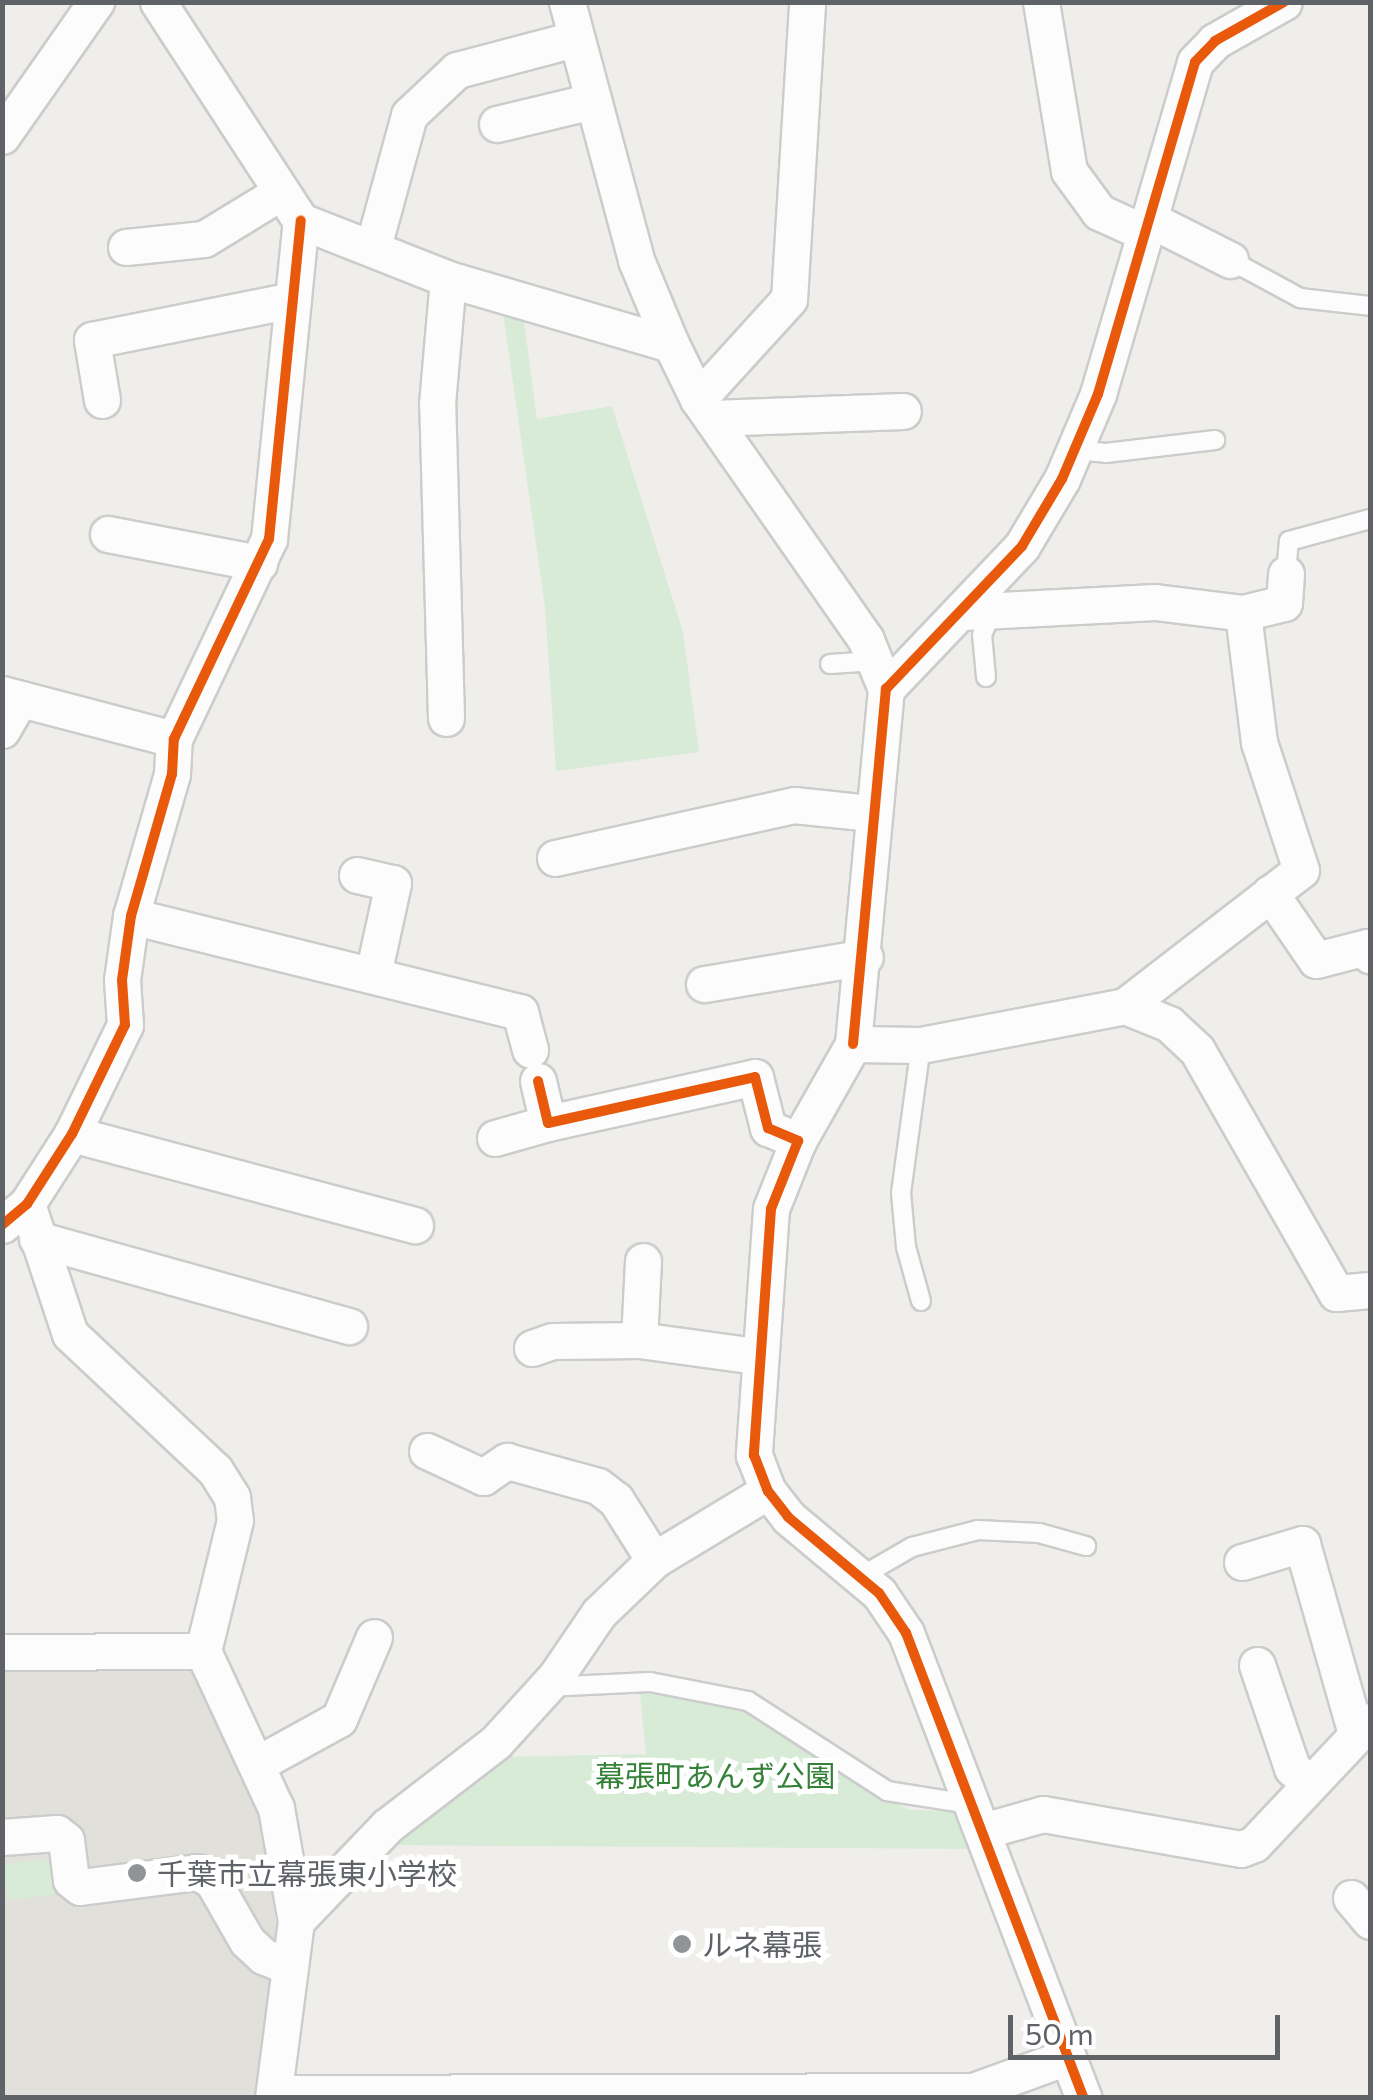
<!DOCTYPE html>
<html>
<head>
<meta charset="utf-8">
<style>
	body { margin:0 }
	#map { position:relative; width:1373px; height:2100px; overflow:hidden; background:#efeeea; font-family:Commissioner,"Noto Sans JP",sans-serif }
	div>[style] { position:absolute }
	.education>* { inset:0; background:#e2e0da }
	.green>* { inset:0; background:#d8ebd6; transform-origin:0 0 }
	.roads { filter:drop-shadow(2px 0 #cbcccc) drop-shadow(-2px 0 #cbcccc) drop-shadow(0 2px #cbcccc) drop-shadow(0 -2px #cbcccc) }
	.lane>* { height:18px; margin:-9px; padding:0 9px; transform-origin:9px; border-radius:9px; background:#fdfcfc }
	.street>* { height:35px; margin:-17.5px; padding:0 17.5px; transform-origin:17.5px; border-radius:17.5px; background:#fdfcfc }
	.cycleway>* { height:10px; margin:-5px; padding:0 5px; transform-origin:5px; border-radius:5px; background:#e8590c }
	.dots>* { width:28px; height:28px; translate:-50% -50%; box-sizing:border-box; border:5px solid #fff; border-radius:50% }
	span { translate:-50% -50%; white-space:nowrap; text-align:center; line-height:1.15; -webkit-text-stroke:10px #fff; paint-order:stroke }
	.park-label { font-size:30px; color:#348238 }
	.poi-label { font-size:30px; color:#5f6368 }
	.left { translate:0 -50%; text-align:left }
	.frame { position:absolute; inset:0; border:5px solid #5f6368; pointer-events:none }
	.scale { position:absolute; left:1008px; top:2015px; width:272px; height:45px; box-sizing:border-box; border:5px solid #5f6368; border-top:0; padding-left:12px; font-size:30px; line-height:35px; white-space:nowrap; color:#5f6368; -webkit-text-stroke:8px #fff; paint-order:stroke }
</style>
</head>
<body>
<div id="map">
	<div class="education">
		<i style="clip-path:polygon(192px 1657px,264px 1806px,277px 1939px,256px 2097px,3px 2097px,2px 1663px)"></i>
	</div>
	<div class="green">
		<i style="clip-path:polygon(503px 313px,523px 314px,537px 419px,612px 406px,683px 632px,699px 752px,556px 771px,545px 607px)"></i>
		<i style="clip-path:polygon(671px 1691px,756px 1710px,872px 1791px,910px 1810px,955px 1811px,971px 1849px,375px 1845px,492px 1757px,646px 1754px,640px 1693px)"></i>
		<i style="left:52px;top:1859px;width:36px;height:49px;rotate:84deg"></i>
	</div>
	<div class="roads">
		<div class="lane">
			<i style="left:1230px;top:260px;width:80px;rotate:28.5deg"></i>
			<i style="left:1300px;top:298px;width:70px;rotate:6.5deg"></i>
			<i style="left:1073px;top:450px;width:33px;rotate:5deg"></i>
			<i style="left:1106px;top:453px;width:110px;rotate:-6.8deg"></i>
			<i style="left:1286px;top:574px;width:33px;rotate:-85deg"></i>
			<i style="left:1289px;top:541px;width:84px;rotate:-15.2deg"></i>
			<i style="left:830px;top:664px;width:45px;rotate:-3.8deg"></i>
			<i style="left:986px;top:677px;width:42px;rotate:-95.4deg"></i>
			<i style="left:982px;top:635px;width:26px;rotate:-67deg"></i>
			<i style="left:921px;top:1045px;width:149px;rotate:97.7deg"></i>
			<i style="left:901px;top:1193px;width:54px;rotate:84.7deg"></i>
			<i style="left:906px;top:1247px;width:56px;rotate:74.5deg"></i>
			<i style="left:860px;top:1577px;width:60px;rotate:-30deg"></i>
			<i style="left:912px;top:1547px;width:68px;rotate:-14.4deg"></i>
			<i style="left:978px;top:1530px;width:61px;rotate:2.8deg"></i>
			<i style="left:1039px;top:1533px;width:49px;rotate:15.5deg"></i>
			<i style="left:546px;top:1687px;width:104px;rotate:-2.8deg"></i>
			<i style="left:650px;top:1682px;width:100px;rotate:11deg"></i>
			<i style="left:748px;top:1701px;width:166px;rotate:32.9deg"></i>
			<i style="left:887px;top:1791px;width:89px;rotate:9deg"></i>
		</div>
		<div class="street">
			<i style="left:158px;top:2px;width:262px;rotate:56.9deg"></i>
			<i style="left:301px;top:221px;width:158px;rotate:21.5deg"></i>
			<i style="left:448px;top:279px;width:232px;rotate:16.3deg"></i>
			<i style="left:567px;top:2px;width:267px;rotate:75deg"></i>
			<i style="left:636px;top:260px;width:91px;rotate:67.4deg"></i>
			<i style="left:671px;top:344px;width:61px;rotate:63.9deg"></i>
			<i style="left:698px;top:399px;width:294px;rotate:55.1deg"></i>
			<i style="left:866px;top:640px;width:53px;rotate:67.8deg"></i>
			<i style="left:1041px;top:2px;width:171px;rotate:80.6deg"></i>
			<i style="left:1069px;top:171px;width:51px;rotate:53.8deg"></i>
			<i style="left:1099px;top:212px;width:51px;rotate:24.5deg"></i>
			<i style="left:497px;top:124px;width:99px;rotate:-13.5deg"></i>
			<i style="left:2px;top:136px;width:164px;rotate:-55deg"></i>
			<i style="left:1149px;top:219px;width:91px;rotate:26.8deg"></i>
			<i style="left:126px;top:247px;width:78px;rotate:-5.9deg"></i>
			<i style="left:204px;top:239px;width:90px;rotate:-31.4deg"></i>
			<i style="left:373px;top:247px;width:137px;rotate:-74.7deg"></i>
			<i style="left:409px;top:115px;width:66px;rotate:-43.2deg"></i>
			<i style="left:457px;top:70px;width:121px;rotate:-14.8deg"></i>
			<i style="left:698px;top:399px;width:135px;rotate:-47.7deg"></i>
			<i style="left:789px;top:299px;width:298px;rotate:-86.5deg"></i>
			<i style="left:102px;top:400px;width:61px;rotate:-99.5deg"></i>
			<i style="left:92px;top:340px;width:205px;rotate:-11.3deg"></i>
			<i style="left:712px;top:418px;width:191px;rotate:-2.1deg"></i>
			<i style="left:108px;top:534px;width:154px;rotate:10.9deg"></i>
			<i style="left:963px;top:612px;width:192px;rotate:-3deg"></i>
			<i style="left:1155px;top:602px;width:89px;rotate:7.1deg"></i>
			<i style="left:2px;top:694px;width:178px;rotate:14.7deg"></i>
			<i style="left:446px;top:718px;width:314px;rotate:-91.6deg"></i>
			<i style="left:437px;top:404px;width:125px;rotate:-85deg"></i>
			<i style="left:2px;top:730px;width:32px;rotate:-60deg"></i>
			<i style="left:555px;top:858px;width:245px;rotate:-12.5deg"></i>
			<i style="left:794px;top:805px;width:76px;rotate:6deg"></i>
			<i style="left:357px;top:875px;width:37px;rotate:13deg"></i>
			<i style="left:393px;top:883px;width:94px;rotate:102.3deg"></i>
			<i style="left:1270px;top:893px;width:81px;rotate:55.5deg"></i>
			<i style="left:1316px;top:960px;width:53px;rotate:-14.3deg"></i>
			<i style="left:1367px;top:947px;width:9px;rotate:69deg"></i>
			<i style="left:131px;top:916px;width:401px;rotate:13.9deg"></i>
			<i style="left:520px;top:1012px;width:39px;rotate:75deg"></i>
			<i style="left:704px;top:984px;width:163px;rotate:-9.5deg"></i>
			<i style="left:1125px;top:1006px;width:48px;rotate:22.2deg"></i>
			<i style="left:1169px;top:1024px;width:38px;rotate:43deg"></i>
			<i style="left:1197px;top:1050px;width:280px;rotate:60.2deg"></i>
			<i style="left:1336px;top:1293px;width:34px;rotate:-5deg"></i>
			<i style="left:853px;top:1044px;width:357px;rotate:-84.7deg"></i>
			<i style="left:886px;top:689px;width:197px;rotate:-46.4deg"></i>
			<i style="left:1022px;top:546px;width:78px;rotate:-59.2deg"></i>
			<i style="left:1062px;top:479px;width:92px;rotate:-67deg"></i>
			<i style="left:1098px;top:394px;width:346px;rotate:-73.7deg"></i>
			<i style="left:1195px;top:62px;width:29px;rotate:-46deg"></i>
			<i style="left:1215px;top:41px;width:79px;rotate:-29.5deg"></i>
			<i style="left:538px;top:1081px;width:43px;rotate:76.6deg"></i>
			<i style="left:548px;top:1123px;width:212px;rotate:-12.5deg"></i>
			<i style="left:755px;top:1077px;width:53px;rotate:75.7deg"></i>
			<i style="left:768px;top:1128px;width:33px;rotate:23deg"></i>
			<i style="left:798px;top:1141px;width:73px;rotate:111.7deg"></i>
			<i style="left:771px;top:1209px;width:247px;rotate:94deg"></i>
			<i style="left:754px;top:1455px;width:39px;rotate:69deg"></i>
			<i style="left:768px;top:1491px;width:33px;rotate:52deg"></i>
			<i style="left:788px;top:1517px;width:119px;rotate:39.9deg"></i>
			<i style="left:879px;top:1593px;width:48px;rotate:56deg"></i>
			<i style="left:906px;top:1633px;width:498px;rotate:69.1deg"></i>
			<i style="left:72px;top:1134px;width:355px;rotate:14.9deg"></i>
			<i style="left:495px;top:1138px;width:55px;rotate:-15.8deg"></i>
			<i style="left:798px;top:1141px;width:112px;rotate:-60.4deg"></i>
			<i style="left:853px;top:1044px;width:68px;rotate:0.8deg"></i>
			<i style="left:921px;top:1045px;width:208px;rotate:-10.8deg"></i>
			<i style="left:1125px;top:1006px;width:222px;rotate:-37.7deg"></i>
			<i style="left:1301px;top:870px;width:135px;rotate:-108.2deg"></i>
			<i style="left:1259px;top:742px;width:130px;rotate:-97.1deg"></i>
			<i style="left:1243px;top:613px;width:42px;rotate:-13.7deg"></i>
			<i style="left:1284px;top:603px;width:29px;rotate:-86deg"></i>
			<i style="left:27px;top:1204px;width:137px;rotate:71.7deg"></i>
			<i style="left:70px;top:1334px;width:199px;rotate:43.2deg"></i>
			<i style="left:215px;top:1470px;width:32px;rotate:58deg"></i>
			<i style="left:232px;top:1497px;width:23px;rotate:83deg"></i>
			<i style="left:235px;top:1520px;width:135px;rotate:103.7deg"></i>
			<i style="left:203px;top:1651px;width:173px;rotate:65.1deg"></i>
			<i style="left:276px;top:1808px;width:115px;rotate:80deg"></i>
			<i style="left:2px;top:1225px;width:33px;rotate:-40deg"></i>
			<i style="left:27px;top:1204px;width:83px;rotate:-57.3deg"></i>
			<i style="left:72px;top:1134px;width:121px;rotate:-64.1deg"></i>
			<i style="left:125px;top:1025px;width:45px;rotate:-93.8deg"></i>
			<i style="left:122px;top:980px;width:65px;rotate:-82deg"></i>
			<i style="left:131px;top:916px;width:148px;rotate:-73.9deg"></i>
			<i style="left:172px;top:774px;width:35px;rotate:-87deg"></i>
			<i style="left:174px;top:739px;width:221px;rotate:-64.6deg"></i>
			<i style="left:269px;top:539px;width:320px;rotate:-84.3deg"></i>
			<i style="left:37px;top:1239px;width:324px;rotate:15.6deg"></i>
			<i style="left:639px;top:1340px;width:79px;rotate:-87.1deg"></i>
			<i style="left:532px;top:1348px;width:21px;rotate:-19deg"></i>
			<i style="left:552px;top:1341px;width:87px;rotate:-0.7deg"></i>
			<i style="left:639px;top:1340px;width:118px;rotate:7.8deg"></i>
			<i style="left:427px;top:1451px;width:62px;rotate:24.9deg"></i>
			<i style="left:483px;top:1477px;width:29px;rotate:-34deg"></i>
			<i style="left:507px;top:1461px;width:94px;rotate:15.4deg"></i>
			<i style="left:598px;top:1486px;width:23px;rotate:38deg"></i>
			<i style="left:616px;top:1500px;width:71px;rotate:57.7deg"></i>
			<i style="left:1242px;top:1562px;width:63px;rotate:-16.7deg"></i>
			<i style="left:1302px;top:1544px;width:197px;rotate:74.1deg"></i>
			<i style="left:2px;top:1652px;width:201px;rotate:-0.3deg"></i>
			<i style="left:1257px;top:1665px;width:109px;rotate:71.2deg"></i>
			<i style="left:1292px;top:1768px;width:20px;rotate:41deg"></i>
			<i style="left:259px;top:1763px;width:91px;rotate:-28.8deg"></i>
			<i style="left:339px;top:1719px;width:89px;rotate:-66.9deg"></i>
			<i style="left:986px;top:1830px;width:59px;rotate:-15.7deg"></i>
			<i style="left:1043px;top:1814px;width:201px;rotate:10deg"></i>
			<i style="left:1241px;top:1849px;width:14px;rotate:-21deg"></i>
			<i style="left:1254px;top:1844px;width:169px;rotate:-46.7deg"></i>
			<i style="left:2px;top:1837px;width:55px;rotate:-4.2deg"></i>
			<i style="left:57px;top:1833px;width:11px;rotate:38deg"></i>
			<i style="left:66px;top:1840px;width:40px;rotate:82.9deg"></i>
			<i style="left:71px;top:1880px;width:11px;rotate:38deg"></i>
			<i style="left:80px;top:1887px;width:118px;rotate:-7.3deg"></i>
			<i style="left:197px;top:1872px;width:17px;rotate:28deg"></i>
			<i style="left:212px;top:1880px;width:70px;rotate:60.2deg"></i>
			<i style="left:247px;top:1941px;width:22px;rotate:43deg"></i>
			<i style="left:263px;top:1956px;width:29px;rotate:22deg"></i>
			<i style="left:1351px;top:1898px;width:30px;rotate:50deg"></i>
			<i style="left:274px;top:2093px;width:699px;rotate:-0.16deg"></i>
			<i style="left:973px;top:2091px;width:97px;rotate:-19.9deg"></i>
			<i style="left:273px;top:2098px;width:178px;rotate:-82.6deg"></i>
			<i style="left:296px;top:1921px;width:132px;rotate:-46.2deg"></i>
			<i style="left:387px;top:1826px;width:138px;rotate:-37.6deg"></i>
			<i style="left:496px;top:1742px;width:89px;rotate:-47.7deg"></i>
			<i style="left:556px;top:1676px;width:76px;rotate:-55.7deg"></i>
			<i style="left:599px;top:1613px;width:76px;rotate:-43.9deg"></i>
			<i style="left:654px;top:1560px;width:133px;rotate:-31.2deg"></i>
		</div>
	</div>
	<div class="cycleway">
		<i style="left:853px;top:1044px;width:357px;rotate:-84.7deg"></i>
		<i style="left:886px;top:689px;width:197px;rotate:-46.4deg"></i>
		<i style="left:1022px;top:546px;width:78px;rotate:-59.2deg"></i>
		<i style="left:1062px;top:479px;width:92px;rotate:-67deg"></i>
		<i style="left:1098px;top:394px;width:346px;rotate:-73.7deg"></i>
		<i style="left:1195px;top:62px;width:29px;rotate:-46deg"></i>
		<i style="left:1215px;top:41px;width:79px;rotate:-29.5deg"></i>
		<i style="left:538px;top:1081px;width:43px;rotate:76.6deg"></i>
		<i style="left:548px;top:1123px;width:212px;rotate:-12.5deg"></i>
		<i style="left:755px;top:1077px;width:53px;rotate:75.7deg"></i>
		<i style="left:768px;top:1128px;width:33px;rotate:23deg"></i>
		<i style="left:798px;top:1141px;width:73px;rotate:111.7deg"></i>
		<i style="left:771px;top:1209px;width:247px;rotate:94deg"></i>
		<i style="left:754px;top:1455px;width:39px;rotate:69deg"></i>
		<i style="left:768px;top:1491px;width:33px;rotate:52deg"></i>
		<i style="left:788px;top:1517px;width:119px;rotate:39.9deg"></i>
		<i style="left:879px;top:1593px;width:48px;rotate:56deg"></i>
		<i style="left:906px;top:1633px;width:498px;rotate:69.1deg"></i>
		<i style="left:2px;top:1225px;width:33px;rotate:-40deg"></i>
		<i style="left:27px;top:1204px;width:83px;rotate:-57.3deg"></i>
		<i style="left:72px;top:1134px;width:121px;rotate:-64.1deg"></i>
		<i style="left:125px;top:1025px;width:45px;rotate:-93.8deg"></i>
		<i style="left:122px;top:980px;width:65px;rotate:-82deg"></i>
		<i style="left:131px;top:916px;width:148px;rotate:-73.9deg"></i>
		<i style="left:172px;top:774px;width:35px;rotate:-87deg"></i>
		<i style="left:174px;top:739px;width:221px;rotate:-64.6deg"></i>
		<i style="left:269px;top:539px;width:320px;rotate:-84.3deg"></i>
	</div>
	<div class="dots">
		<i style="left:137px;top:1873px;background:#919496"></i>
		<i style="left:682px;top:1944px;background:#919496"></i>
	</div>
	<div class="park-label">
		<span style="left:715px;top:1775px">幕張町あんず公園</span>
	</div>
	<div class="poi-label">
		<span class="left" style="left:157px;top:1873px">千葉市立幕張東小学校</span>
		<span class="left" style="left:702px;top:1944px">ルネ幕張</span>
	</div>
	<div class="frame"></div>
	<div class="scale">50 m</div>
</div>
</body>
</html>
